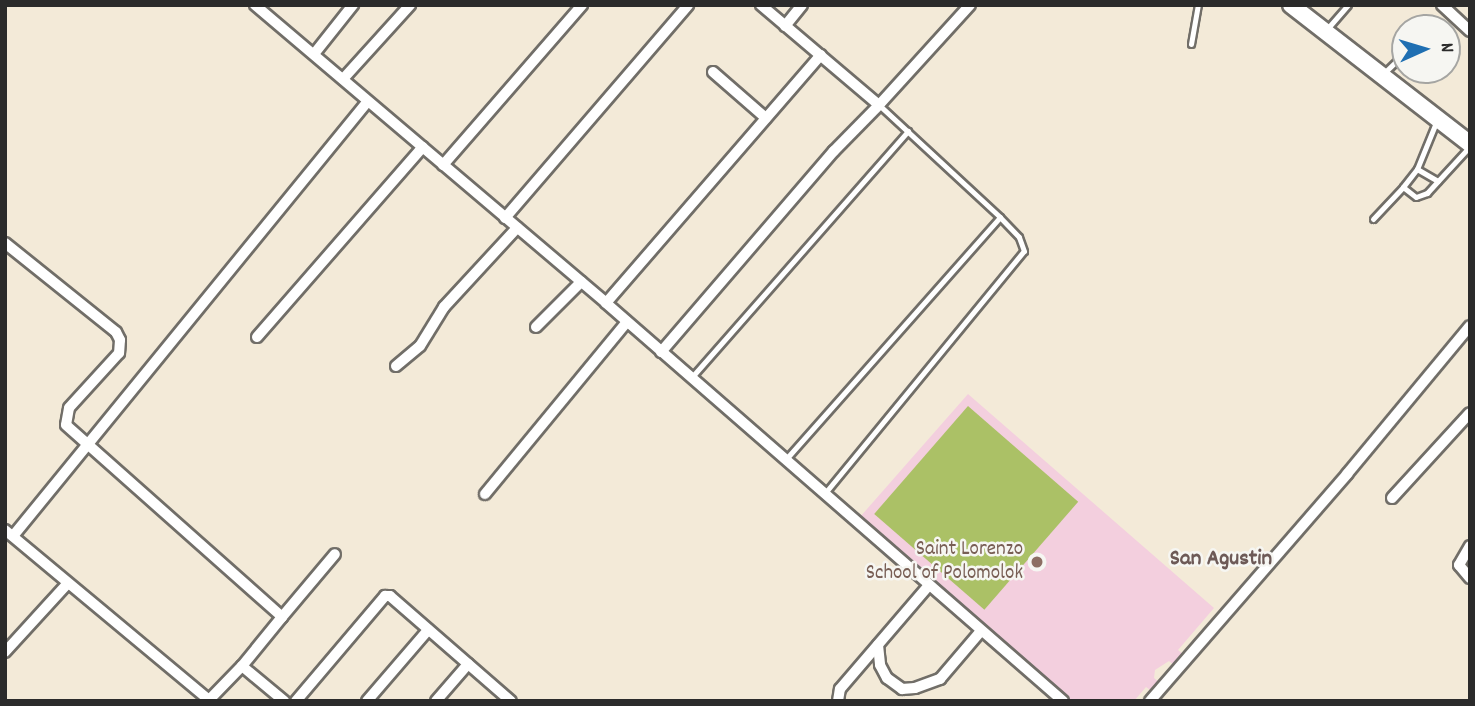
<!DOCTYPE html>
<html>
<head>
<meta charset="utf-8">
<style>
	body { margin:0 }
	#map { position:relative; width:1475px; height:706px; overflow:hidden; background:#f3ead8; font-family:Dekko,sans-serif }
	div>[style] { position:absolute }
	.built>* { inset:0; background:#f3cfde }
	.green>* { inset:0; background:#abc166; transform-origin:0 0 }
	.roads { filter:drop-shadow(2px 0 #716e68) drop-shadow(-2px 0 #716e68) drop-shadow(0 2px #716e68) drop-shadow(0 -2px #716e68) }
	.service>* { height:5px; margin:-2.5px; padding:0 2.5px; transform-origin:2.5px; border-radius:2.5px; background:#fff }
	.minor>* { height:10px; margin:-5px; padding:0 5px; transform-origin:5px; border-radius:5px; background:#fff }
	.secondary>* { height:16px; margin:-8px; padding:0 8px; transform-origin:8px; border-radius:8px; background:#fff }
	.dots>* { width:19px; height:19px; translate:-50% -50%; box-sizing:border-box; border:4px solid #f6f6f2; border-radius:50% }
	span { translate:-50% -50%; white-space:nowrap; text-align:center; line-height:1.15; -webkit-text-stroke:5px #f6f6f2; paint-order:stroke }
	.education-label { font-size:21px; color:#785e54 }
	.right { translate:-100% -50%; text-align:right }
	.neighbourhood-label { font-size:23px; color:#6d5a57; font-weight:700 }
	.frame { position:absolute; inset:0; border:7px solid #2b2b2b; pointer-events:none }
	.north { position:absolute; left:1391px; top:14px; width:70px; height:70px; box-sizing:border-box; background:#f6f6f2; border:2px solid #a5a5a2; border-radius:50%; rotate:86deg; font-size:19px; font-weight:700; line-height:28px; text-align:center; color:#2b2b2b }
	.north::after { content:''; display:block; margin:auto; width:24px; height:32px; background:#1f6fb2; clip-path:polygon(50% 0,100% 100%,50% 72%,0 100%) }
</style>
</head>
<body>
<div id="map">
	<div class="built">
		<i style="clip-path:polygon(968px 394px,1214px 608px,1178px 650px,1184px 655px,1175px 666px,1169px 661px,1155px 670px,1154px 678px,1160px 683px,1153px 692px,1146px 687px,1134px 701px,1071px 701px,860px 517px)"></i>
	</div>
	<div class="green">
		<i style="left:968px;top:406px;width:146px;height:143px;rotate:41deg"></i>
	</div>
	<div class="roads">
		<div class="service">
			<i style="left:1434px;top:28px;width:1px;rotate:-45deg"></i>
			<i style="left:1327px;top:29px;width:32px;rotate:-49deg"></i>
			<i style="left:1191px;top:44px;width:40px;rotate:-80deg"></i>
			<i style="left:1384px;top:73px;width:29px;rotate:-44deg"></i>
			<i style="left:1437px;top:120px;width:53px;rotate:112.2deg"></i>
			<i style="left:1417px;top:169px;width:23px;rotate:128deg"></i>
			<i style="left:1403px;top:187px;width:16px;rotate:38deg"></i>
			<i style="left:1416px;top:197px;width:12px;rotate:-20deg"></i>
			<i style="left:1427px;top:193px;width:64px;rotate:-47.5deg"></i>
			<i style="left:1417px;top:169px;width:24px;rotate:30deg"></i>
			<i style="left:1373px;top:219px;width:44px;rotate:-46.8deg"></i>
			<i style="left:691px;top:378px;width:329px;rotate:-48.7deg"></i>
			<i style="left:786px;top:459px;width:323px;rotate:-48.5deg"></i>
			<i style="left:1000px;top:217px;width:165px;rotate:-137.2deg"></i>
			<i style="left:825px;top:493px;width:313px;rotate:-50.6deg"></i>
			<i style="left:1024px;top:251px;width:15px;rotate:-110deg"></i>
			<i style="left:1019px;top:237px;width:28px;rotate:-134deg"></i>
		</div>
		<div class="minor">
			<i style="left:255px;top:5px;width:460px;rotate:40.3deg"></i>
			<i style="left:606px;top:303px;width:606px;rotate:41.05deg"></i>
			<i style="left:761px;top:5px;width:155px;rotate:40.3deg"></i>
			<i style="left:879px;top:105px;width:135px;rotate:-47.7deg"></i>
			<i style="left:1442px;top:5px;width:38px;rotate:43deg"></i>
			<i style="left:785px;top:26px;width:27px;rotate:-51deg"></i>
			<i style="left:314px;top:54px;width:63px;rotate:-51.5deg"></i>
			<i style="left:713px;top:72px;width:70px;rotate:41deg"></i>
			<i style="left:343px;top:79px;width:100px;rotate:-47.8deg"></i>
			<i style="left:443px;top:165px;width:212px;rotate:-49deg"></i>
			<i style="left:505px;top:218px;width:281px;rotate:-49.3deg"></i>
			<i style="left:5px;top:243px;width:142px;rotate:38.7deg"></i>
			<i style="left:116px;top:332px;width:9px;rotate:63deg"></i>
			<i style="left:120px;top:340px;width:13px;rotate:94deg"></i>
			<i style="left:119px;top:353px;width:74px;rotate:132.3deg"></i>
			<i style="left:69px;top:408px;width:17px;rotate:100deg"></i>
			<i style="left:66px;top:425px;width:289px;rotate:41.6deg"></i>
			<i style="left:282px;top:617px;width:63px;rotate:129.2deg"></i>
			<i style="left:606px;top:303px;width:328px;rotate:-49.1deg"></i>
			<i style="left:536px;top:327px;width:64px;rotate:-45deg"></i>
			<i style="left:257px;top:337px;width:252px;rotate:-48.9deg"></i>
			<i style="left:661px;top:352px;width:265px;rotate:-49.3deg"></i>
			<i style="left:834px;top:151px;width:64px;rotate:-45.6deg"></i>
			<i style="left:396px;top:366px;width:31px;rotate:-40deg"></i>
			<i style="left:420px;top:346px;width:46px;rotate:-58.4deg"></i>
			<i style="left:444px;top:307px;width:108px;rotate:-47.3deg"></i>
			<i style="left:485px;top:494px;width:223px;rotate:-50.5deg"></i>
			<i style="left:1392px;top:498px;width:115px;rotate:-47.5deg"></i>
			<i style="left:5px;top:530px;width:266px;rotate:39.8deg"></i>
			<i style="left:209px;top:700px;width:47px;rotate:-45.9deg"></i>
			<i style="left:242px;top:666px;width:55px;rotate:39.8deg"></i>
			<i style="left:13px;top:536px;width:561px;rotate:-50.78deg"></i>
			<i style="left:1470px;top:546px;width:22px;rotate:120deg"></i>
			<i style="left:1459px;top:565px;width:17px;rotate:50deg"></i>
			<i style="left:282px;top:617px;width:82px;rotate:-49.9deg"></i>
			<i style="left:878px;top:645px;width:20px;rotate:84deg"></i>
			<i style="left:880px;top:665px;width:15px;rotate:62deg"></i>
			<i style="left:887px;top:678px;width:19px;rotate:36deg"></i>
			<i style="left:902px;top:689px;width:13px;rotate:-4deg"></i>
			<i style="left:915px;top:688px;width:27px;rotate:-20deg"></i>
			<i style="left:940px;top:679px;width:63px;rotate:-49.5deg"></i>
			<i style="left:5px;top:652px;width:93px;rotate:-47.6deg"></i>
			<i style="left:296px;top:701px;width:138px;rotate:-49.7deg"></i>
			<i style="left:385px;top:596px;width:5px"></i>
			<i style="left:390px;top:596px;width:160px;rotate:41deg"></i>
			<i style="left:367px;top:701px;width:94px;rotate:-49.3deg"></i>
			<i style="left:436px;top:701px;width:49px;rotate:-49.1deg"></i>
			<i style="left:838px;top:701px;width:12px;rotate:-81deg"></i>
			<i style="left:840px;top:689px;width:137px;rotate:-49.4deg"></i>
			<i style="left:1150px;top:701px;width:301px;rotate:-49deg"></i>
			<i style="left:1347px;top:474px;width:192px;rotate:-50.3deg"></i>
		</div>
		<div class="secondary">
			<i style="left:1291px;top:5px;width:227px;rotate:37.8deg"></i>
		</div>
	</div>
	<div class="dots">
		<i style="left:1037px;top:562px;background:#8d6e63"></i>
	</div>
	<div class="education-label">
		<span class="right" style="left:1023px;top:562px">Saint Lorenzo<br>School of Polomolok</span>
	</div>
	<div class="neighbourhood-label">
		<span style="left:1221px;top:560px">San Agustin</span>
	</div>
	<div class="frame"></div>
	<div class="north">N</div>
</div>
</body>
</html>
